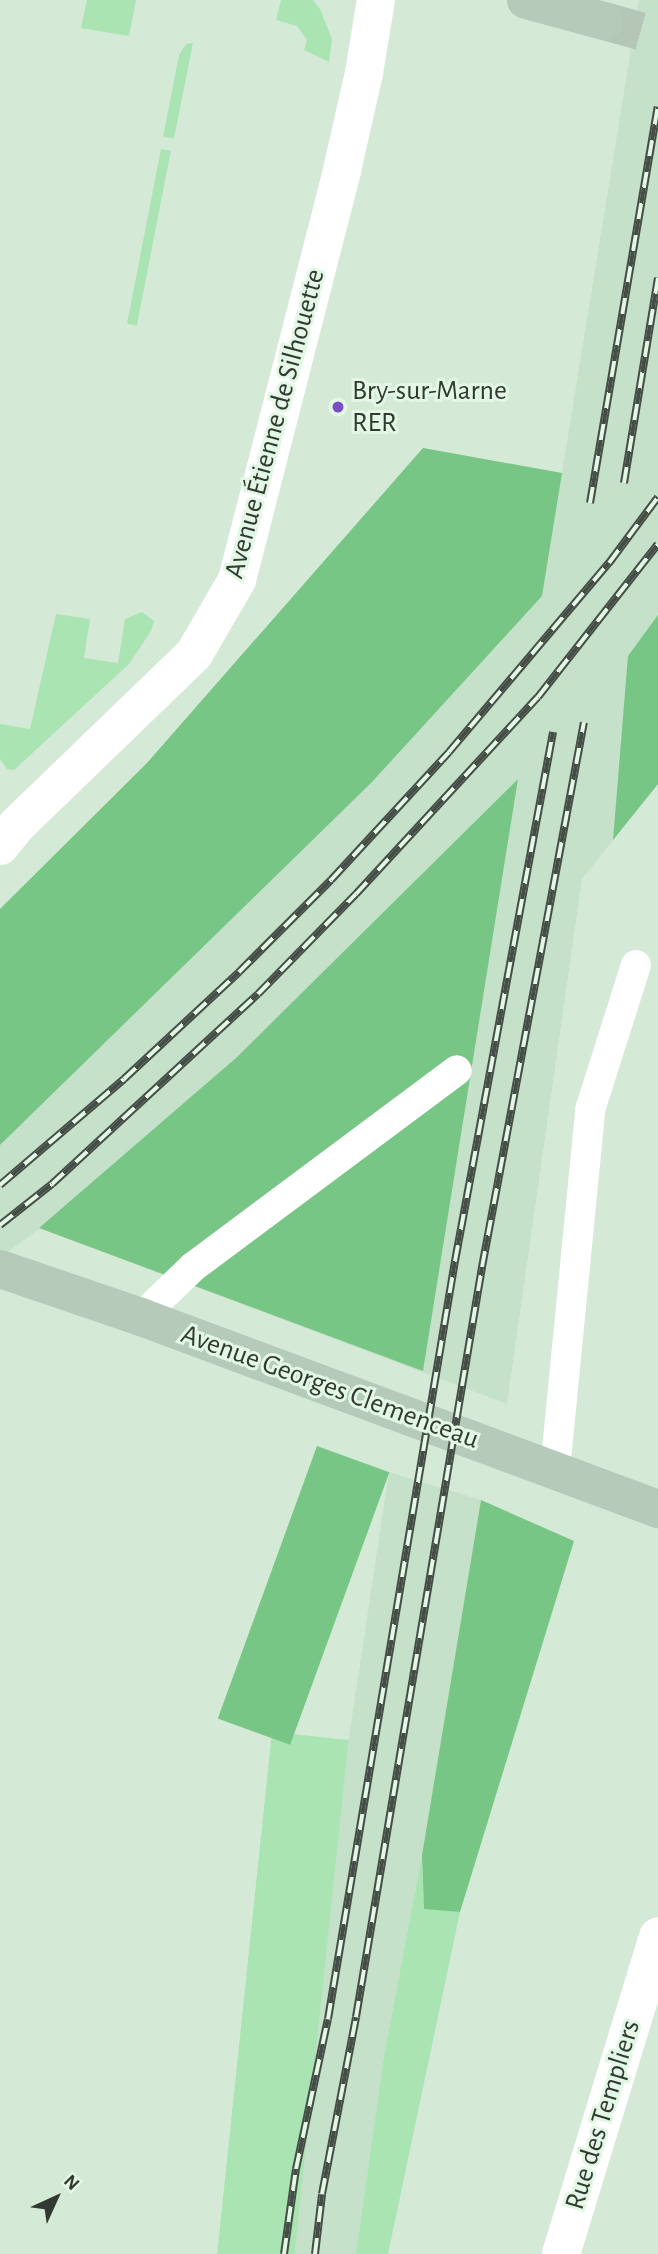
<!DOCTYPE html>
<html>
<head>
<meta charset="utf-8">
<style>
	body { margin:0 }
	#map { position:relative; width:658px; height:2254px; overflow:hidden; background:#d5e9d7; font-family:"Alegreya Sans",sans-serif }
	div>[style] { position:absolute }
	.built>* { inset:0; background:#c6e1c9 }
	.green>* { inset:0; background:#aae4b2; transform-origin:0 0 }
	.forest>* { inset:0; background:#78c685; transform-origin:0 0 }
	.secondary-tunnel>* { height:38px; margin-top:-19px; transform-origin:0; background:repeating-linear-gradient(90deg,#b4c6b6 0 38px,transparent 0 57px) }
	.service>* { height:30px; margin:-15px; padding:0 15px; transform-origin:15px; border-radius:15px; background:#fff }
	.minor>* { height:38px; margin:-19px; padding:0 19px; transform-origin:19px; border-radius:19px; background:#fff }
	.secondary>* { height:38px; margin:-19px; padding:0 19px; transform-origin:19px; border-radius:19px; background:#b5cab8 }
	.rail>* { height:8px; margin-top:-4px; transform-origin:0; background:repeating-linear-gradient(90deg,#e2f7e4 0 16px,#454e46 0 32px); box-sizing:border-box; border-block:2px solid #454e46 }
	.dots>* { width:19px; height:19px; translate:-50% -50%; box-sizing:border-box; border:4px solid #e2f7e4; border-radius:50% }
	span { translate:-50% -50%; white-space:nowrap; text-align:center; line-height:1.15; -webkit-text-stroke:6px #e2f7e4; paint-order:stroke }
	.poi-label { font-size:28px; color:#313932 }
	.left { translate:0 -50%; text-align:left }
	.street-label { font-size:28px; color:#313932 }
	.north { position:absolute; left:21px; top:2163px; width:70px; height:70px; -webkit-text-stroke:5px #e2f7e4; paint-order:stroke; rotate:45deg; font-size:19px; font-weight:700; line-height:28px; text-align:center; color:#313932 }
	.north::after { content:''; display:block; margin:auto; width:24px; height:32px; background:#313932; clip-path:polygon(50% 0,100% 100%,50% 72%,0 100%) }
</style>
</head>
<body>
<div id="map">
	<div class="built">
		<i style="clip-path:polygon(639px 0,658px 0,658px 784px,582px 879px,507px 1404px,40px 1228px,0 1258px,0 909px,147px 763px,423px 448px,562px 473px)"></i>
		<i style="clip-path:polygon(389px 1472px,481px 1500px,422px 1855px,384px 2056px,356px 2254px,271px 2254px)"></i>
	</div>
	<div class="green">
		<i style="clip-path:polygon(87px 0,136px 0,129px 36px,81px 28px)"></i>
		<i style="clip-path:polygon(281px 0,313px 0,320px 9px,332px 39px,329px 62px,304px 50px,307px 40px,297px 26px,276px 20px)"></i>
		<i style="clip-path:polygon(193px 43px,174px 138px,163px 137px,179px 55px,186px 44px)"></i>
		<i style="left:161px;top:149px;width:10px;height:178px;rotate:11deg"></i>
		<i style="clip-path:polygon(142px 612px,154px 621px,151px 631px,129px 664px,14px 770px,7px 769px,0 759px,0 724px,30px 729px,56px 614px,90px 619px,84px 658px,118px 663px,125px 619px)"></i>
		<i style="left:272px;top:1732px;width:77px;height:527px;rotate:6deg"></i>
		<i style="clip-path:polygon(422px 1855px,424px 1908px,460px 1912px,388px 2254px,356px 2254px,384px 2056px)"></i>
	</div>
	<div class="forest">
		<i style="clip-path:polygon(423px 448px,562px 473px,542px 596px,372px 782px,0 1145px,0 909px,147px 763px)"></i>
		<i style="clip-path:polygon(658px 615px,658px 784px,613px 840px,628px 656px)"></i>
		<i style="clip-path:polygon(518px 779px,423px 1371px,39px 1228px,236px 1058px)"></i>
		<i style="left:317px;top:1446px;width:77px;height:290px;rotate:20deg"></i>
		<i style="clip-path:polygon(481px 1500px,574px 1541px,460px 1912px,424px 1909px,422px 1855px)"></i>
	</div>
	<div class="secondary-tunnel">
		<i style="left:604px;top:21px;width:56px;rotate:15.5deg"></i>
	</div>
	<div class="service">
		<i style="left:141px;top:1317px;width:72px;rotate:-43.9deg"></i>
		<i style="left:193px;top:1267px;width:329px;rotate:-36.7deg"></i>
		<i style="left:555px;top:1470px;width:362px;rotate:-84.4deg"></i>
		<i style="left:590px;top:1110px;width:152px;rotate:-72.4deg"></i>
	</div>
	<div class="minor">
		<i style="left:0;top:846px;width:27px;rotate:-51deg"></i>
		<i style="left:17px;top:825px;width:246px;rotate:-44deg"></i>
		<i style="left:194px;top:654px;width:86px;rotate:-59.8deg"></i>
		<i style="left:237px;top:580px;width:423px;rotate:-75.6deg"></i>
		<i style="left:342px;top:170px;width:99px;rotate:-77.2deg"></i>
		<i style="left:364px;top:73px;width:74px;rotate:-80.7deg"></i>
		<i style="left:561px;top:2254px;width:332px;rotate:-73deg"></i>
	</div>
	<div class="secondary">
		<i style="left:526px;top:0;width:81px;rotate:15.1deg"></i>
		<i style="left:0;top:1269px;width:149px;rotate:18.8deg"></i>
		<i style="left:141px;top:1317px;width:552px;rotate:20.37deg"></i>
	</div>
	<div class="rail">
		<i style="left:624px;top:483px;width:208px;rotate:-80.6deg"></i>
		<i style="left:590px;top:503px;width:402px;rotate:-80.3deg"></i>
		<i style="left:0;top:1185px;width:163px;rotate:-40.5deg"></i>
		<i style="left:124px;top:1079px;width:157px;rotate:-42.9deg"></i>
		<i style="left:239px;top:972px;width:130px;rotate:-45deg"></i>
		<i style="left:331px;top:880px;width:174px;rotate:-47.3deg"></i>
		<i style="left:449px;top:752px;width:248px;rotate:-49.8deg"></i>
		<i style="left:609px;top:563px;width:82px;rotate:-53.4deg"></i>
		<i style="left:0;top:1225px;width:66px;rotate:-38.3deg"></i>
		<i style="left:52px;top:1184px;width:280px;rotate:-42.7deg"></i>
		<i style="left:258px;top:994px;width:140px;rotate:-45.6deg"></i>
		<i style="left:356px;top:894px;width:268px;rotate:-47.3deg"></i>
		<i style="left:538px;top:697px;width:194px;rotate:-51.9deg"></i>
		<i style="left:284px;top:2254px;width:86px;rotate:-82deg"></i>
		<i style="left:296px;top:2169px;width:153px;rotate:-78deg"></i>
		<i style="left:328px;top:2019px;width:769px;rotate:-80.49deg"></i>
		<i style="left:455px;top:1261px;width:538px;rotate:-79.5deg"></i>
		<i style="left:315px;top:2254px;width:60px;rotate:-83.3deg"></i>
		<i style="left:322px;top:2194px;width:180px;rotate:-79.1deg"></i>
		<i style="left:356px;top:2017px;width:761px;rotate:-80.46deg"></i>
		<i style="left:482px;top:1267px;width:554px;rotate:-79.4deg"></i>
	</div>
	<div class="dots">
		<i style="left:338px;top:407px;background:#7d4dc5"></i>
	</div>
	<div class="poi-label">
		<span class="left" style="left:352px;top:407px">Bry-sur-Marne<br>RER</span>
	</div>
	<div class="street-label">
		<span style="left:275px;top:424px;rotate:-75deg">Avenue Étienne de Silhouette</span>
		<span style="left:330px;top:1387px;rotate:20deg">Avenue Georges Clemenceau</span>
		<span style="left:603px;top:2115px;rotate:-73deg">Rue des Templiers</span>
	</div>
	<div class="north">N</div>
</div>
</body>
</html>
